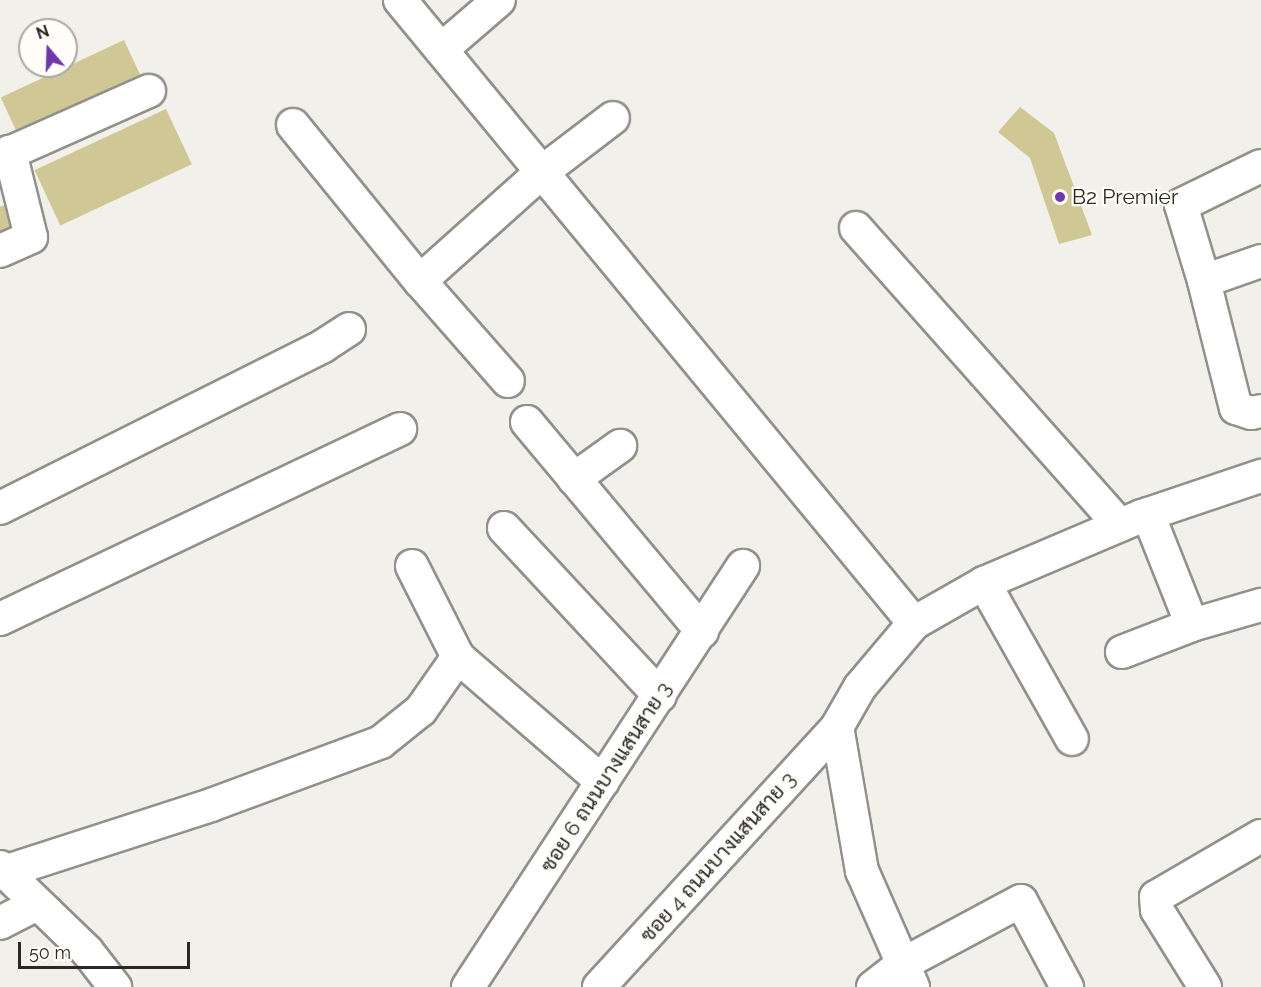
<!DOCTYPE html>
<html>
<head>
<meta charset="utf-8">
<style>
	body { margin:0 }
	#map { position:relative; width:1261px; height:987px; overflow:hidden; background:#f1f0ea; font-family:Raleway,Sarabun,sans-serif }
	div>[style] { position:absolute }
	.building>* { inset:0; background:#cfc794; transform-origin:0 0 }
	.roads { filter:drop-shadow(2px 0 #91918b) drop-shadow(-2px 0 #91918b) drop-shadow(0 2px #91918b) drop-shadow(0 -2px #91918b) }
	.minor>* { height:32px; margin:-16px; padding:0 16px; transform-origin:16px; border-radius:16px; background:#fff }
	.dots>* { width:16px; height:16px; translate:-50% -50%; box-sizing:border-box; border:3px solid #fefdf7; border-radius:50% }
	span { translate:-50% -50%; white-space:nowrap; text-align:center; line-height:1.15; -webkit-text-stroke:4.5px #fefdf7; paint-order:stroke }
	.poi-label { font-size:21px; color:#292826 }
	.left { translate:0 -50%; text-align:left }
	.street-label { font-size:21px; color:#292826 }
	.north { position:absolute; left:18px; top:18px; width:60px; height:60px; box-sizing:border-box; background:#fefdf7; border:2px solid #a9a8a3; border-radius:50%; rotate:341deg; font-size:16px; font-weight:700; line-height:24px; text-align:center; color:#292826 }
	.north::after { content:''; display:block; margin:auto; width:21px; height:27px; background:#6f37ad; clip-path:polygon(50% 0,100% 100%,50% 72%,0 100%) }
	.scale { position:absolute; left:18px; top:942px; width:172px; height:27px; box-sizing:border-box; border:3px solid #292826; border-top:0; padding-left:8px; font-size:18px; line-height:21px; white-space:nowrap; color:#292826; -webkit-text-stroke:4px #fefdf7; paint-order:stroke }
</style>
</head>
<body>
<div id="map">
	<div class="building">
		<i style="left:124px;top:40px;width:38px;height:136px;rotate:65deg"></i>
		<i style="clip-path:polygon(1020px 107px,1054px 133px,1092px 235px,1059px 244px,1030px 158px,998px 132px)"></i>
		<i style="left:166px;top:109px;width:61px;height:145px;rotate:65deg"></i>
		<i style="clip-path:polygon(9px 203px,22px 232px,0 241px,0 207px)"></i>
	</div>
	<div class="roads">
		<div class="minor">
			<i style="left:400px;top:0;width:808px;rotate:50.48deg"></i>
			<i style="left:442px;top:49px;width:75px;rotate:-40.7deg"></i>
			<i style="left:293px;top:125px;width:201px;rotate:50.9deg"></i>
			<i style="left:420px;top:281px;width:133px;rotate:48.7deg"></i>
			<i style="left:0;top:157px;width:163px;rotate:-23.9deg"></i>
			<i style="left:856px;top:228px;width:397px;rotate:48.4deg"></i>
			<i style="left:0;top:251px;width:34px;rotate:-24deg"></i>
			<i style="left:31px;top:237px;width:88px;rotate:-103.9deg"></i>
			<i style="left:1261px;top:261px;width:60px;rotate:160.7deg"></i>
			<i style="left:1204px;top:281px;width:131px;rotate:75.9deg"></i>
			<i style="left:1236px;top:408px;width:16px;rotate:18deg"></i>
			<i style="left:1251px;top:413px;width:10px;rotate:-11deg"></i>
			<i style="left:420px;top:281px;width:164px;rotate:-41.8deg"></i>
			<i style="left:542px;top:172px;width:89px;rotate:-37.3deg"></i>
			<i style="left:1204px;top:281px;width:79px;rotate:-106.8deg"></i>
			<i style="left:1181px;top:205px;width:89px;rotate:-26deg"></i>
			<i style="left:527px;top:422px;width:273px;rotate:50.1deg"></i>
			<i style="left:574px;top:479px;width:57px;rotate:-35.7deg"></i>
			<i style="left:0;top:508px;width:361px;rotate:-26.6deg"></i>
			<i style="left:323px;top:346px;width:31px;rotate:-33deg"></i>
			<i style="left:1148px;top:514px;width:119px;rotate:68.4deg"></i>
			<i style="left:1192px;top:625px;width:72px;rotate:-16.2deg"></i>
			<i style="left:504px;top:528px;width:229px;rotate:47.1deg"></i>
			<i style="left:412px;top:566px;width:102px;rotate:63.2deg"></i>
			<i style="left:458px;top:657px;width:191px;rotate:40.8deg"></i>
			<i style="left:984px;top:583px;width:179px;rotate:60.6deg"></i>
			<i style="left:0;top:619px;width:443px;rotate:-25.4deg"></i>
			<i style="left:1122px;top:652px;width:75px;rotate:-21.1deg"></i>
			<i style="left:0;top:867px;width:121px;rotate:44deg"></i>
			<i style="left:87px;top:951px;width:46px;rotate:52.1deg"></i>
			<i style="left:4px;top:872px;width:218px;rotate:-17.9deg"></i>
			<i style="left:211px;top:805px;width:181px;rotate:-20.3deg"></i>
			<i style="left:381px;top:742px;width:51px;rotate:-38.7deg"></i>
			<i style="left:421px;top:710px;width:65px;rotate:-55.1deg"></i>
			<i style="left:0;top:923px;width:42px;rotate:-27.2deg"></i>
			<i style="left:468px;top:987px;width:503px;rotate:-56.85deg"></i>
			<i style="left:599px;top:987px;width:352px;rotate:-47.5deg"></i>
			<i style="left:873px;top:987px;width:36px;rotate:-38deg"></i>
			<i style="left:901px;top:965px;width:136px;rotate:-28.1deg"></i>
			<i style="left:1021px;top:901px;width:98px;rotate:61.9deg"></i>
			<i style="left:913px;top:987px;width:127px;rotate:-113.7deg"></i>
			<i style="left:862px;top:871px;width:146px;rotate:-99.8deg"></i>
			<i style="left:837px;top:727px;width:46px;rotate:-60.1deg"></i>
			<i style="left:860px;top:687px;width:84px;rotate:-49.8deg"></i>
			<i style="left:914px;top:623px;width:81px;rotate:-29.7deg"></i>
			<i style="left:984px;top:583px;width:172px;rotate:-23deg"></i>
			<i style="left:1142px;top:516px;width:126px;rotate:-18.6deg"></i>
			<i style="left:1205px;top:987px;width:91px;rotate:-121.9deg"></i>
			<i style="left:1157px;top:910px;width:13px;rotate:-94deg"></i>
			<i style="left:1156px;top:897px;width:121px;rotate:-30.2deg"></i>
		</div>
	</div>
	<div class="dots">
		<i style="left:1060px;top:197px;background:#6f37ad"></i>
	</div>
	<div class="poi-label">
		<span class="left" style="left:1072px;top:197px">B2 Premier</span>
	</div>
	<div class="street-label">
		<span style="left:606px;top:777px;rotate:-57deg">ซอย 6 ถนนบางแสนสาย 3</span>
		<span style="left:718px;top:857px;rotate:-48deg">ซอย 4 ถนนบางแสนสาย 3</span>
	</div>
	<div class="north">N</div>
	<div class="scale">50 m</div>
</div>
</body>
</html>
